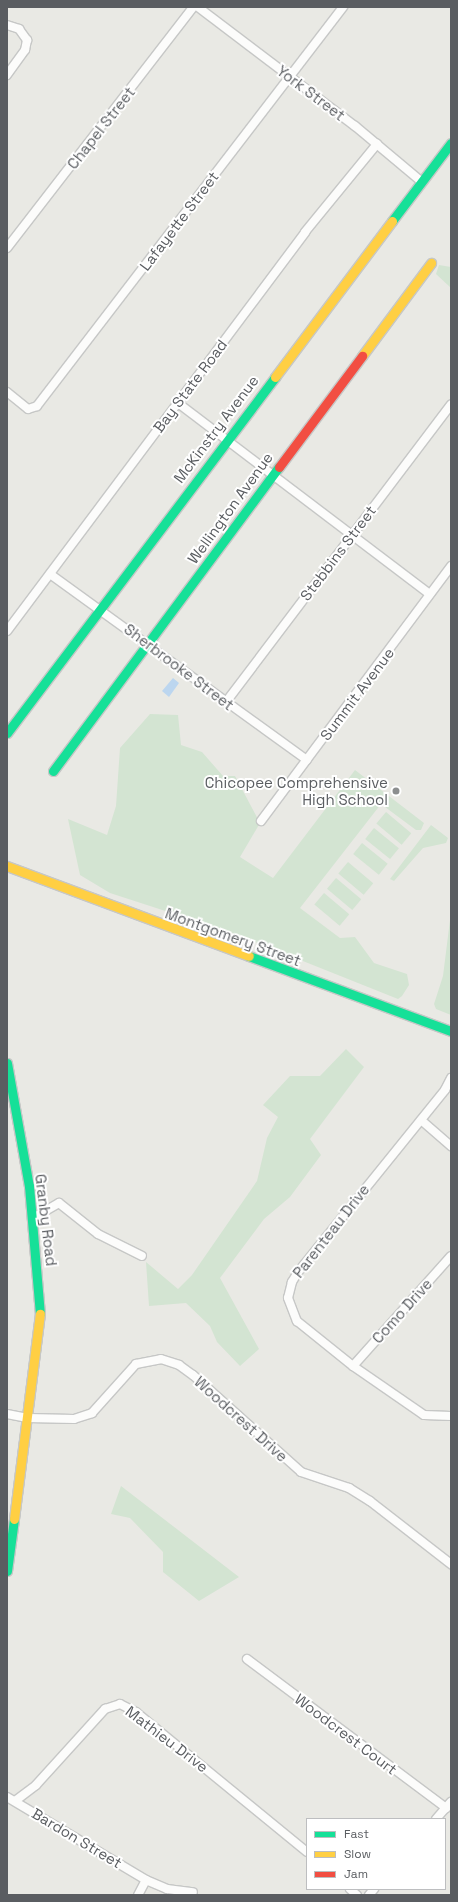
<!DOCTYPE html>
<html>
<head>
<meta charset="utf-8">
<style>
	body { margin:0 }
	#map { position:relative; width:458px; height:1902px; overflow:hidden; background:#e9e9e4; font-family:"Space Grotesk",sans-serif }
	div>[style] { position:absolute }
	.green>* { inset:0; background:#d3e4d2; transform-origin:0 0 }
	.water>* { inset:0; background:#bcd6ef }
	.roads { filter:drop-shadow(1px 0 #c6c7c6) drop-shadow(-1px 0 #c6c7c6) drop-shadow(0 1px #c6c7c6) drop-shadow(0 -1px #c6c7c6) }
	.street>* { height:8px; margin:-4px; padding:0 4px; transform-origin:4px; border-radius:4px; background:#fcfcfb }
	.fast>* { height:9px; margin:-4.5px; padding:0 4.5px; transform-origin:4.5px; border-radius:4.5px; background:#16e098 }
	.slow>* { height:9px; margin:-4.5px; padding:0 4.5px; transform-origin:4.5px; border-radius:4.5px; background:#ffcf43 }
	.jam>* { height:9px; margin:-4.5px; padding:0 4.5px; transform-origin:4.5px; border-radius:4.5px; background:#f24e42 }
	.dots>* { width:11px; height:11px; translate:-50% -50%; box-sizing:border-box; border:2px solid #fff; border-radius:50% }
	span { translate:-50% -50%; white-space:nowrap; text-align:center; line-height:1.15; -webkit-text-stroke:4px #fff; paint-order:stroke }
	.street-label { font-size:15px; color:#5a5d61 }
	.poi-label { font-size:15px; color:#5a5d61 }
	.right { translate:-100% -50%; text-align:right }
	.frame { position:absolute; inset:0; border:8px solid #5a5d61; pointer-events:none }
	.legend { position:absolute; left:306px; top:1818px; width:140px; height:72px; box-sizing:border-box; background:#fff; border:1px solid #bdbec0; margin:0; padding:5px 7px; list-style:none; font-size:12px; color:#5a5d61 }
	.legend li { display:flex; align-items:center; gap:8px; height:20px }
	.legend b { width:20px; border:1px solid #bdbec0 }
</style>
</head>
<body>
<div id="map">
	<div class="green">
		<i style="clip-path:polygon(439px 265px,451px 267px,451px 288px,436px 274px)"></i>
		<i style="clip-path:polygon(150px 714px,178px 715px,181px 745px,202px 752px,223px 776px,235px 776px,260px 823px,240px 857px,273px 878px,355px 770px,424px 823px,421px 830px,416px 830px,381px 804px,300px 908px,340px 938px,355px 937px,374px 963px,407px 974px,409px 985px,402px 996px,398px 999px,230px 932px,110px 893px,80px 875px,68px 819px,107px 835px,116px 806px,120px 748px)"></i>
		<i style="left:386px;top:812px;width:33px;height:15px;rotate:40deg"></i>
		<i style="clip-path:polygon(431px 825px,448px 838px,446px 843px,423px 848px,394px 881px,390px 879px)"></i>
		<i style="left:374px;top:828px;width:32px;height:14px;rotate:39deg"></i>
		<i style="left:362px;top:843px;width:33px;height:14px;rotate:39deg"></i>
		<i style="left:348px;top:862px;width:33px;height:15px;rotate:40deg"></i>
		<i style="left:336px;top:878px;width:33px;height:14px;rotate:40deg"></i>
		<i style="left:324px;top:893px;width:33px;height:15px;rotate:40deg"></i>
		<i style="clip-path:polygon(451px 912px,451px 1015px,436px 1009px,434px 1004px,443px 976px)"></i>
		<i style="clip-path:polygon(346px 1049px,364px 1067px,310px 1139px,321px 1155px,290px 1197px,264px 1219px,220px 1278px,259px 1349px,240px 1366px,217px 1342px,210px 1326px,186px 1303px,149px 1306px,146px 1262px,178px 1289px,192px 1275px,257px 1181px,267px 1138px,278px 1117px,263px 1105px,290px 1076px,320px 1076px)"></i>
		<i style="clip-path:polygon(121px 1486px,239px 1577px,199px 1601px,163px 1572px,163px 1552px,130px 1518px,111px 1514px)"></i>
	</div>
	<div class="water">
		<i style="clip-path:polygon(173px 678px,179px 683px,169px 697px,162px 691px)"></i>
	</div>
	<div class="roads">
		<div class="street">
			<i style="left:198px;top:7px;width:197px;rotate:37.2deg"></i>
			<i style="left:355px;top:126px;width:87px;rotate:39.9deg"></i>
			<i style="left:7px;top:25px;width:13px;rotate:18deg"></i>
			<i style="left:19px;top:29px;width:14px;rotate:54deg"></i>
			<i style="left:27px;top:40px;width:10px;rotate:101deg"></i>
			<i style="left:25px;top:50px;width:31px;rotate:126deg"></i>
			<i style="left:7px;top:248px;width:304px;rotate:-52.3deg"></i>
			<i style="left:7px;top:392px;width:27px;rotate:39deg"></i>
			<i style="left:28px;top:409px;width:9px;rotate:-18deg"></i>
			<i style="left:37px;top:406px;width:503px;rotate:-52.51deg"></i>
			<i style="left:178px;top:403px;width:316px;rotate:37.2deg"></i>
			<i style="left:50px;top:574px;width:317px;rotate:35.9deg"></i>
			<i style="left:7px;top:631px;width:498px;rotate:-53.2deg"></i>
			<i style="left:305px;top:232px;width:114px;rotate:-50.7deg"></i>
			<i style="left:226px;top:702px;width:373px;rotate:-52.9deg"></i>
			<i style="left:261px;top:821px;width:318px;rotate:-53.3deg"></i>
			<i style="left:451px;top:1078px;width:13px;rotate:117deg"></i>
			<i style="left:445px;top:1090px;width:234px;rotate:128.9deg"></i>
			<i style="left:298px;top:1272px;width:12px;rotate:121deg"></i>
			<i style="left:292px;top:1282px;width:16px;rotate:104deg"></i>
			<i style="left:288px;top:1298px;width:25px;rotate:69deg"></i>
			<i style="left:297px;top:1321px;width:72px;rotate:38.8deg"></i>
			<i style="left:353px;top:1366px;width:86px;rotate:34.6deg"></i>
			<i style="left:424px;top:1415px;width:27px;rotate:2deg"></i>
			<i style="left:421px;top:1120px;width:40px;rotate:41deg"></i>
			<i style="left:33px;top:1218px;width:30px;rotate:-30deg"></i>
			<i style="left:59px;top:1203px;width:50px;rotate:38.5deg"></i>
			<i style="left:98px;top:1234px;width:49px;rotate:26.6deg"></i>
			<i style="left:353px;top:1366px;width:147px;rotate:-48.3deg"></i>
			<i style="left:7px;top:1414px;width:21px;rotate:11deg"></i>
			<i style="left:28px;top:1418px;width:46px;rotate:1.2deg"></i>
			<i style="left:74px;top:1419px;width:19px;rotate:-18deg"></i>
			<i style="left:92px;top:1413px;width:66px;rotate:-48.1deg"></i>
			<i style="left:136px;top:1364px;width:25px;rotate:-11deg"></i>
			<i style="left:161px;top:1359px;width:19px;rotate:18deg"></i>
			<i style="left:179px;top:1365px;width:17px;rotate:36deg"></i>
			<i style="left:193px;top:1375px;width:145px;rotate:41.9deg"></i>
			<i style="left:301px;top:1472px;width:51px;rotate:18.4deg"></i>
			<i style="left:349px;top:1488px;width:25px;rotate:32deg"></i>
			<i style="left:370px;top:1501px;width:103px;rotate:37.9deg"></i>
			<i style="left:247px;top:1659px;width:249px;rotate:36.8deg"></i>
			<i style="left:7px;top:1797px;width:162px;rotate:30.8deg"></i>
			<i style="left:146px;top:1880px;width:17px;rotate:118deg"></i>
			<i style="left:15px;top:1801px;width:26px;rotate:-37deg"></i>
			<i style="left:36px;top:1785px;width:103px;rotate:-47.8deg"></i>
			<i style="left:105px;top:1709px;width:16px;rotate:-18deg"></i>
			<i style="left:120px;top:1704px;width:18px;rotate:27deg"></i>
			<i style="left:136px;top:1712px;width:221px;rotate:39.3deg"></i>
			<i style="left:436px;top:1819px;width:23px;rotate:-49deg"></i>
			<i style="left:146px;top:1880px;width:23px;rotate:23deg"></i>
			<i style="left:167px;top:1889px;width:26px;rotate:7deg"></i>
			<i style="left:350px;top:1889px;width:9px;rotate:41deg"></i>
			<i style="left:369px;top:1895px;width:8px;rotate:-50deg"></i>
		</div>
		<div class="fast">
			<i style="left:392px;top:221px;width:98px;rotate:-52.9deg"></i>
			<i style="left:7px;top:733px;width:446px;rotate:-53deg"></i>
			<i style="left:53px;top:771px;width:379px;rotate:-53.4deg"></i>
			<i style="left:249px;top:956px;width:215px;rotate:20.4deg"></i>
			<i style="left:7px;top:1063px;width:125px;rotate:79.9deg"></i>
			<i style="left:29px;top:1186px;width:128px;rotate:85.1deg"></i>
			<i style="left:7px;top:1571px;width:52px;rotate:-82.3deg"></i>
		</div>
		<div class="slow">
			<i style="left:362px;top:356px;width:116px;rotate:-53.4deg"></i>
			<i style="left:275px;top:377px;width:195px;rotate:-53.1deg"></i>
			<i style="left:7px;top:866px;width:258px;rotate:20.4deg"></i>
			<i style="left:14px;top:1519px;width:207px;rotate:-82.8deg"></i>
		</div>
		<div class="jam">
			<i style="left:279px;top:467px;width:139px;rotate:-53.2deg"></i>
		</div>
	</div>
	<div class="dots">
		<i style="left:396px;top:791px;background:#8c8e8f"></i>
	</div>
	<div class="street-label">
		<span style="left:311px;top:93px;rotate:37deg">York Street</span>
		<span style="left:101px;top:128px;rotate:-52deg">Chapel Street</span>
		<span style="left:179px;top:221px;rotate:-53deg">Lafayette Street</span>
		<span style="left:190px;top:386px;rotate:-53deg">Bay State Road</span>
		<span style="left:216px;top:429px;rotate:-53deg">McKinstry Avenue</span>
		<span style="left:230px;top:508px;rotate:-54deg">Wellington Avenue</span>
		<span style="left:338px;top:553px;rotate:-53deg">Stebbins Street</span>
		<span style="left:179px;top:667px;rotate:37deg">Sherbrooke Street</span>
		<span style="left:357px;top:694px;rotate:-53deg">Summit Avenue</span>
		<span style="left:233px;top:937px;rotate:20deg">Montgomery Street</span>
		<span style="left:46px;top:1220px;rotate:83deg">Granby Road</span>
		<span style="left:331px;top:1231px;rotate:-52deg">Parenteau Drive</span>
		<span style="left:402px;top:1311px;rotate:-48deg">Como Drive</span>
		<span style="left:241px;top:1419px;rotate:42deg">Woodcrest Drive</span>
		<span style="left:346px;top:1734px;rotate:37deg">Woodcrest Court</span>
		<span style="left:167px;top:1739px;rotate:37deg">Mathieu Drive</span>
		<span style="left:77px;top:1838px;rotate:31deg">Bardon Street</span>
	</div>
	<div class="poi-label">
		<span class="right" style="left:388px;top:791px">Chicopee Comprehensive<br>High School</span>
	</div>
	<div class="frame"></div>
	<ul class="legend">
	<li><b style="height:5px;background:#16e098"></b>Fast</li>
	<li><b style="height:5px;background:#ffcf43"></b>Slow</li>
	<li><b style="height:5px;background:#f24e42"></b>Jam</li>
	</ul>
</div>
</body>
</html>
